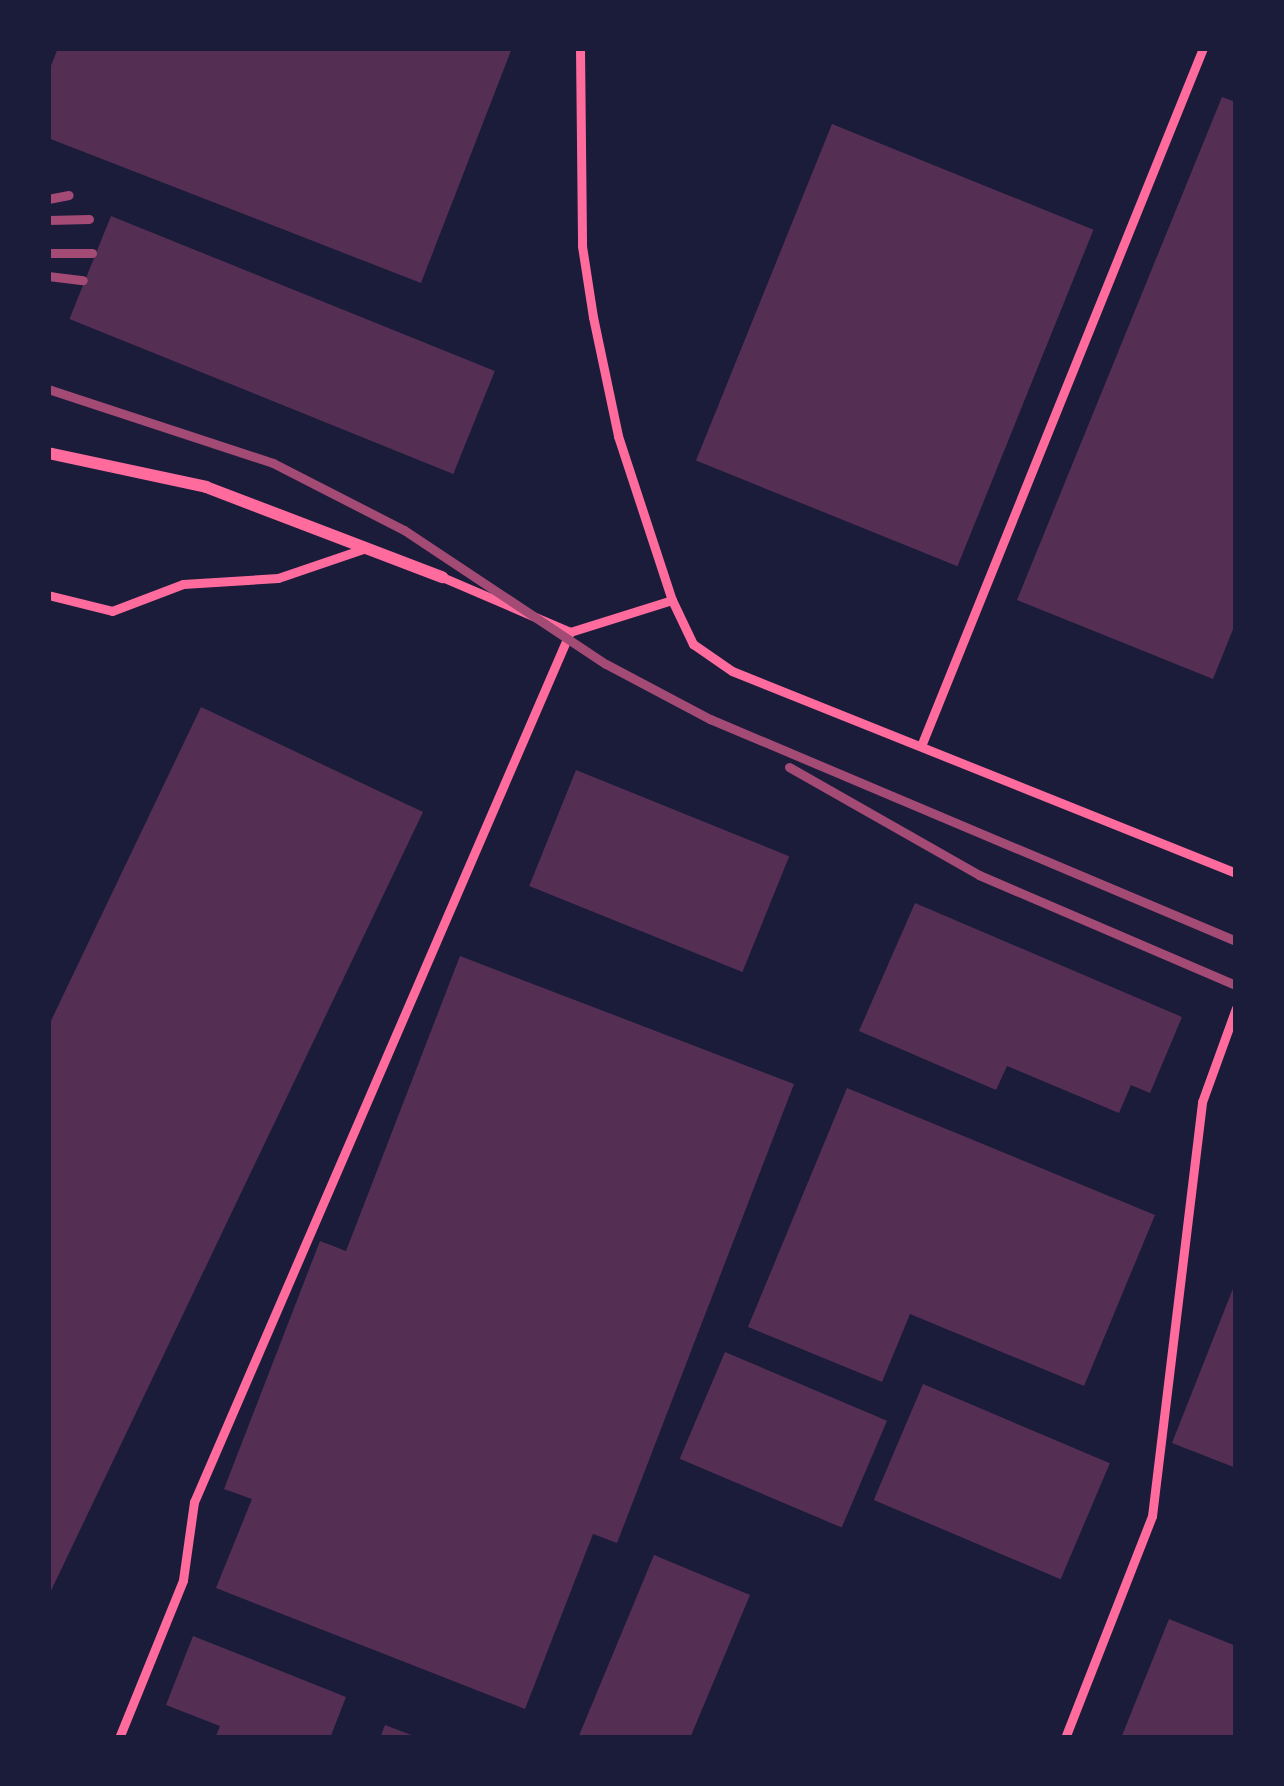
<!DOCTYPE html>
<html>
<head>
<meta charset="utf-8">
<style>
	body { margin:0 }
	#map { position:relative; width:1284px; height:1786px; overflow:hidden; background:#1b1b3a; font-family:Rubik,sans-serif }
	div>[style] { position:absolute }
	.building>* { inset:0; background:#542f53; transform-origin:0 0 }
	.service>* { height:9px; margin:-4.5px; padding:0 4.5px; transform-origin:4.5px; border-radius:4.5px; background:#ff6b9d }
	.minor>* { height:12px; margin:-6px; padding:0 6px; transform-origin:6px; border-radius:6px; background:#ff6b9d }
	.rail>* { height:9px; margin:-4.5px; padding:0 4.5px; transform-origin:4.5px; border-radius:4.5px; background:#a44b75 }
	span { translate:-50% -50%; white-space:nowrap; text-align:center; line-height:1.15; -webkit-text-stroke:9px #1b1b3a; paint-order:stroke }
	.frame { position:absolute; inset:0; border:51px solid #1b1b3a; pointer-events:none }
</style>
</head>
<body>
<div id="map">
	<div class="building">
		<i style="clip-path:polygon(58px 48px,512px 48px,421px 283px,48px 138px,48px 73px)"></i>
		<i style="clip-path:polygon(1222px 97px,1236px 102px,1236px 622px,1213px 679px,1017px 600px)"></i>
		<i style="left:832px;top:124px;width:282px;height:363px;rotate:22deg"></i>
		<i style="left:111px;top:216px;width:414px;height:111px;rotate:22deg"></i>
		<i style="clip-path:polygon(201px 707px,423px 812px,48px 1597px,48px 1027px)"></i>
		<i style="left:576px;top:770px;width:230px;height:125px;rotate:22deg"></i>
		<i style="clip-path:polygon(915px 903px,1182px 1017px,1150px 1093px,1131px 1085px,1119px 1113px,1007px 1066px,996px 1090px,859px 1031px)"></i>
		<i style="clip-path:polygon(460px 956px,794px 1084px,617px 1543px,593px 1534px,525px 1709px,216px 1588px,252px 1499px,224px 1489px,320px 1241px,346px 1251px)"></i>
		<i style="clip-path:polygon(847px 1088px,1155px 1215px,1084px 1386px,910px 1314px,882px 1382px,748px 1327px)"></i>
		<i style="clip-path:polygon(1236px 1281px,1236px 1468px,1172px 1443px)"></i>
		<i style="left:725px;top:1352px;width:176px;height:116px;rotate:23deg"></i>
		<i style="left:923px;top:1384px;width:203px;height:126px;rotate:23deg"></i>
		<i style="clip-path:polygon(654px 1555px,750px 1595px,690px 1738px,578px 1738px)"></i>
		<i style="clip-path:polygon(1169px 1619px,1236px 1646px,1236px 1738px,1121px 1738px)"></i>
		<i style="clip-path:polygon(193px 1636px,346px 1697px,330px 1738px,215px 1738px,220px 1726px,166px 1705px)"></i>
		<i style="clip-path:polygon(385px 1725px,419px 1738px,380px 1738px)"></i>
	</div>
	<div class="service">
		<i style="left:580px;top:48px;width:198px;rotate:89.4deg"></i>
		<i style="left:582px;top:246px;width:72px;rotate:81.2deg"></i>
		<i style="left:593px;top:317px;width:122px;rotate:78.1deg"></i>
		<i style="left:618px;top:436px;width:173px;rotate:71.8deg"></i>
		<i style="left:48px;top:595px;width:66px;rotate:14deg"></i>
		<i style="left:112px;top:611px;width:76px;rotate:-20.8deg"></i>
		<i style="left:183px;top:584px;width:95px;rotate:-3.6deg"></i>
		<i style="left:278px;top:578px;width:93px;rotate:-18.8deg"></i>
		<i style="left:570px;top:632px;width:107px;rotate:-17.4deg"></i>
		<i style="left:672px;top:600px;width:49px;rotate:64.5deg"></i>
		<i style="left:693px;top:644px;width:47px;rotate:34.7deg"></i>
		<i style="left:732px;top:671px;width:543px;rotate:21.84deg"></i>
		<i style="left:921px;top:746px;width:753px;rotate:-68deg"></i>
		<i style="left:119px;top:1738px;width:170px;rotate:-67.9deg"></i>
		<i style="left:183px;top:1580px;width:79px;rotate:-82deg"></i>
		<i style="left:194px;top:1502px;width:948px;rotate:-66.63deg"></i>
		<i style="left:570px;top:632px;width:139px;rotate:-156.7deg"></i>
		<i style="left:1065px;top:1738px;width:238px;rotate:-68.6deg"></i>
		<i style="left:1152px;top:1516px;width:417px;rotate:-83.1deg"></i>
		<i style="left:1202px;top:1102px;width:100px;rotate:-70.1deg"></i>
	</div>
	<div class="minor">
		<i style="left:48px;top:453px;width:162px;rotate:12.1deg"></i>
		<i style="left:206px;top:487px;width:253px;rotate:20.9deg"></i>
	</div>
	<div class="rail">
		<i style="left:48px;top:199px;width:21px;rotate:-11deg"></i>
		<i style="left:48px;top:220px;width:41px;rotate:-1.4deg"></i>
		<i style="left:48px;top:253px;width:44px"></i>
		<i style="left:48px;top:276px;width:35px;rotate:7deg"></i>
		<i style="left:48px;top:389px;width:237px;rotate:18.2deg"></i>
		<i style="left:273px;top:463px;width:147px;rotate:27.1deg"></i>
		<i style="left:404px;top:530px;width:242px;rotate:33.6deg"></i>
		<i style="left:606px;top:664px;width:118px;rotate:27.9deg"></i>
		<i style="left:710px;top:719px;width:571px;rotate:22.88deg"></i>
		<i style="left:789px;top:767px;width:219px;rotate:29.6deg"></i>
		<i style="left:979px;top:875px;width:280px;rotate:23.2deg"></i>
	</div>
	<div class="frame"></div>
</div>
</body>
</html>
